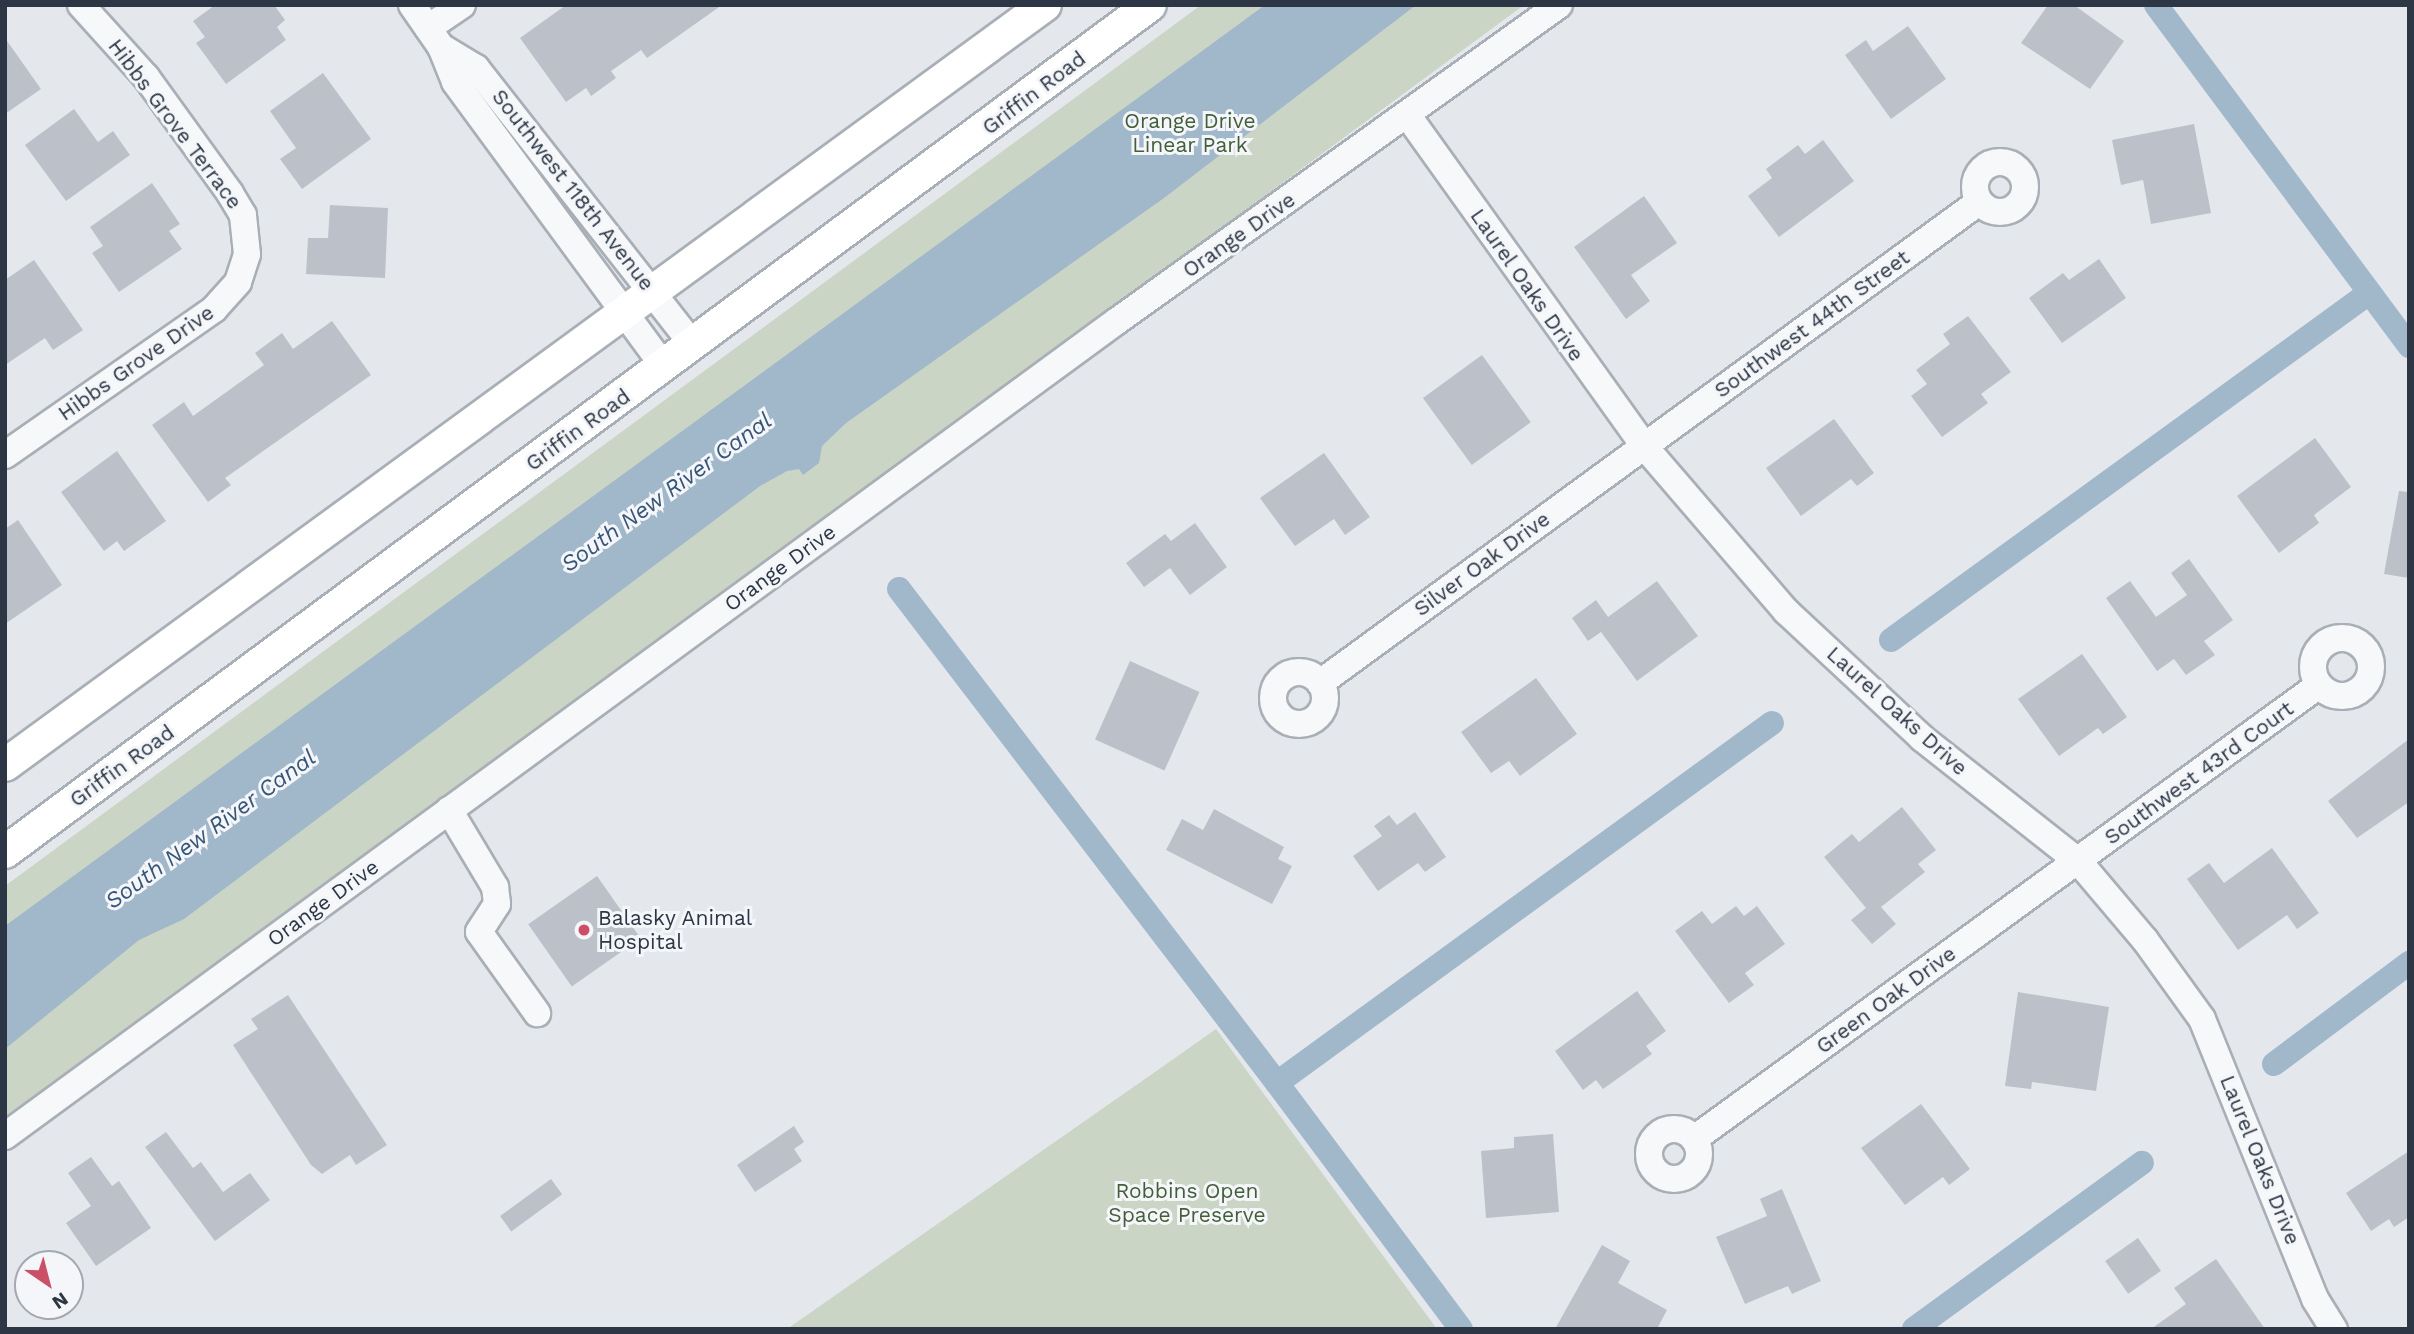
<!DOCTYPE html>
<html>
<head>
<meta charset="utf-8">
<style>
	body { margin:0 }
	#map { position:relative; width:2414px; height:1334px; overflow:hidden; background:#e4e8ec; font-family:"Work Sans",sans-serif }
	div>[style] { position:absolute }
	.green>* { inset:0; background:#cad5c6 }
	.water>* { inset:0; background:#a1b7ca }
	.canal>* { height:24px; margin:-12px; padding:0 12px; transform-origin:12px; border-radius:12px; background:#a1b7ca }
	.building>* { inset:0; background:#bcc1c9; transform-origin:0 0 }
	.roads { filter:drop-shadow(2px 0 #a9afb6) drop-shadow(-2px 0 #a9afb6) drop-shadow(0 2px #a9afb6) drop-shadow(0 -2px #a9afb6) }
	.minor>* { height:26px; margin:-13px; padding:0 13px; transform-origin:13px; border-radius:13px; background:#f7f8fa }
	.minor>.ring { margin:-13px; padding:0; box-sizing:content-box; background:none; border:26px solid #f7f8fa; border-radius:50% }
	.major>* { height:32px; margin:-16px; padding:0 16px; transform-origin:16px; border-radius:16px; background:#fff }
	.dots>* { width:19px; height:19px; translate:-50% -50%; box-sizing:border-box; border:4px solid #f4f6f9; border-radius:50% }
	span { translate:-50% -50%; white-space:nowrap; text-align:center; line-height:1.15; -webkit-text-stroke:6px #f4f6f9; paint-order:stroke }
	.street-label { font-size:21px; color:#2c3644 }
	.park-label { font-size:21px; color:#435f3a }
	.poi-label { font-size:21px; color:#2c3644 }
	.left { translate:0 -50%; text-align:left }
	.water-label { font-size:23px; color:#375677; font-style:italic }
	.frame { position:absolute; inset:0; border:7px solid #2c3644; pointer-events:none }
	.north { position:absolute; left:14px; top:1250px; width:70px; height:70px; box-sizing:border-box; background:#f4f6f9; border:2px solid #a4a9b1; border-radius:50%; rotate:145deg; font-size:19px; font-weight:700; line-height:28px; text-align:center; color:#2c3644 }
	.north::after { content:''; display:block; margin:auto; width:24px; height:32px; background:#cb4f67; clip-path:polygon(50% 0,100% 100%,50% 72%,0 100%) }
</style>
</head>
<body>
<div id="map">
	<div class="green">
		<i style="clip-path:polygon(1201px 5px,1524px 5px,5px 1124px,5px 886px)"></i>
		<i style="clip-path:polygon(1216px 1029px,1437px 1329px,787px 1329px,1175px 1058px)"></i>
	</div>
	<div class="water">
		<i style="clip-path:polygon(1265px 5px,1416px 5px,1164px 198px,846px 423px,822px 446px,819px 463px,803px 475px,799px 469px,787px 471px,760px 486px,184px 919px,139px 940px,5px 1049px,5px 926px)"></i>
	</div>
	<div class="canal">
		<i style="left:2156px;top:5px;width:425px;rotate:53.4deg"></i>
		<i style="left:899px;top:589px;width:622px;rotate:52.58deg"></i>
		<i style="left:1277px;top:1083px;width:612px;rotate:-36.03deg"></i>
		<i style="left:1891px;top:640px;width:591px;rotate:-35.98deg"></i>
		<i style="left:2274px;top:1064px;width:169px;rotate:-36.8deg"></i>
		<i style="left:1277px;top:1083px;width:307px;rotate:53.2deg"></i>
		<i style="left:1914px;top:1329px;width:282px;rotate:-36.1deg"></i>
	</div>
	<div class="building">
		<i style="clip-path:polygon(215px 5px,274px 5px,285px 20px,277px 27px,286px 40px,226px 84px,196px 43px,205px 37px,193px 21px)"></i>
		<i style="clip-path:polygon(566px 5px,722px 5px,647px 58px,641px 50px,611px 71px,616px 78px,591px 96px,586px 88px,566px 102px,520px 38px)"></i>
		<i style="clip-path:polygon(2048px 5px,2074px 5px,2124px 41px,2090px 89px,2021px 43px)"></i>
		<i style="clip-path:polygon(1908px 26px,1946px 79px,1891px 119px,1845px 55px,1866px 40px,1873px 51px)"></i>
		<i style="clip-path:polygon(5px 38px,41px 89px,5px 114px)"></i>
		<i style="clip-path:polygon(323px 73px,371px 139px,302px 189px,280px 159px,296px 148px,270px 111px)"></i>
		<i style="clip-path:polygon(74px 109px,98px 142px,113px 131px,130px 155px,66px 201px,25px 145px)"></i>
		<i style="clip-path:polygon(2194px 124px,2211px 213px,2151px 224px,2143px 180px,2121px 185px,2112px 140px)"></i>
		<i style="clip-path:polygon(1823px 140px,1854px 181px,1779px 237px,1748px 196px,1772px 178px,1766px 169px,1798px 145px,1805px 154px)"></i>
		<i style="clip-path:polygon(152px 183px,180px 224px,169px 231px,182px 249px,119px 292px,92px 253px,103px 246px,90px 227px)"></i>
		<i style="clip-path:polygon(1644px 196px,1677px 243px,1631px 275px,1650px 301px,1626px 319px,1574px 247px)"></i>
		<i style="clip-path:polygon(330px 205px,388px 208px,385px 278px,306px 274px,308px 238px,328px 238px)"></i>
		<i style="clip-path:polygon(2099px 259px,2126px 298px,2062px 343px,2029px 298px,2063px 273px,2069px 280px)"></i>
		<i style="clip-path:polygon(34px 260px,83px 330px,53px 350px,45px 338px,5px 365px,5px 280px)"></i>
		<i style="clip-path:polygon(1968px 316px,2011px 372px,1981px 394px,1988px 403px,1942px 437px,1911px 396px,1927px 384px,1916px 370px,1950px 344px,1943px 334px)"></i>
		<i style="clip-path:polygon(332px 321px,371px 375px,225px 478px,231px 485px,208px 502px,152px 425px,184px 402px,193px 416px,264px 365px,255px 353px,282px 333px,293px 349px)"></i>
		<i style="left:1482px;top:355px;width:83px;height:73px;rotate:54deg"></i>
		<i style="clip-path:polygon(1834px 419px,1874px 473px,1857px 486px,1851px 479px,1801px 516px,1766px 468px)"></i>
		<i style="clip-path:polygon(2315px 438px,2351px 487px,2314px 515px,2319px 523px,2279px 553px,2237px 496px)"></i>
		<i style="clip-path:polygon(117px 451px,166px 521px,124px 551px,117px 541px,104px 551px,61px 492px)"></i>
		<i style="clip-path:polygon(1324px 453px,1370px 517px,1345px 535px,1334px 519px,1295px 546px,1260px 498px)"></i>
		<i style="clip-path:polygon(2399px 491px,2409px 492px,2409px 578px,2384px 574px)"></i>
		<i style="clip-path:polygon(18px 520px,62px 585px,5px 624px,5px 529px)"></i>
		<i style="clip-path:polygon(1195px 523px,1227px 567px,1190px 595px,1170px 568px,1144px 587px,1126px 563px,1165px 534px,1171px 541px)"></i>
		<i style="clip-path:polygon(2189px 559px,2233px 620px,2204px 641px,2215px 655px,2186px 675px,2174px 659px,2157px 671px,2106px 598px,2130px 581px,2156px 617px,2187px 595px,2171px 573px)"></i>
		<i style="clip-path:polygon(1657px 581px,1698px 636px,1637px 681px,1601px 632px,1588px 641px,1572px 618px,1596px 600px,1608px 617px)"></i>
		<i style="clip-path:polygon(2082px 654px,2127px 717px,2103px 734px,2098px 728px,2059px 756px,2018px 699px)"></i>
		<i style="left:1130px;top:661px;width:76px;height:86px;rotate:24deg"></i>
		<i style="clip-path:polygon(1536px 678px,1577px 734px,1520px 776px,1509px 761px,1491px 773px,1461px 732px)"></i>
		<i style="clip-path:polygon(2409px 739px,2409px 802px,2357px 838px,2328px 801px)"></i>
		<i style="clip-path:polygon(1902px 807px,1936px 850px,1918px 864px,1925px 872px,1881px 907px,1896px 924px,1872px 944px,1851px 920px,1866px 908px,1824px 857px,1852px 834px,1859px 842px)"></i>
		<i style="clip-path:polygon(1214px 809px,1284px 847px,1278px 859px,1292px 866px,1272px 904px,1166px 850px,1182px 819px,1203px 830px)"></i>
		<i style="clip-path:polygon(1415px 812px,1446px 857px,1425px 872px,1418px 863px,1378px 891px,1353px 856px,1382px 836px,1374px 826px,1389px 815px,1397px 825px)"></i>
		<i style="clip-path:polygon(2272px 848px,2319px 913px,2297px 929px,2287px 915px,2238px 950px,2187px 879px,2209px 863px,2224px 883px)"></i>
		<i style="left:597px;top:876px;width:76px;height:84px;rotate:55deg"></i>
		<i style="clip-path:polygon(1736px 906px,1744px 916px,1757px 906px,1785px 944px,1745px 973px,1754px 985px,1729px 1003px,1675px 931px,1702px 911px,1712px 924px)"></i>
		<i style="clip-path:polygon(1637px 991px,1666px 1031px,1646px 1046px,1652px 1054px,1603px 1089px,1596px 1080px,1583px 1090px,1555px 1051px)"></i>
		<i style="clip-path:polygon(2018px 992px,2109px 1007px,2096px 1091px,2032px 1082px,2031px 1089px,2005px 1086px)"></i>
		<i style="clip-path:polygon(288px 995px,387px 1145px,356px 1165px,350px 1155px,322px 1174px,311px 1165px,233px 1045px,258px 1029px,251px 1019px)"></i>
		<i style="clip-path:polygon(1921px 1104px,1970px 1169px,1949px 1185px,1943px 1177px,1905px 1205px,1861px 1148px)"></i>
		<i style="clip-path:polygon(794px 1126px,804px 1142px,794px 1149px,802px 1161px,755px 1192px,737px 1165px)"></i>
		<i style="clip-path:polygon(166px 1132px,193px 1168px,201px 1162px,223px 1192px,250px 1173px,270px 1200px,215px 1241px,145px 1147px)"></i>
		<i style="clip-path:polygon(1553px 1134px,1559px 1212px,1486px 1218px,1481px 1151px,1514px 1148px,1514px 1137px)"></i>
		<i style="clip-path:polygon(2409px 1151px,2409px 1217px,2394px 1227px,2389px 1219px,2371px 1231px,2346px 1193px)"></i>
		<i style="clip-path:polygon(91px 1157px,112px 1186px,119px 1181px,151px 1228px,96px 1266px,66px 1223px,91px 1206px,68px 1173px)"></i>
		<i style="left:551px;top:1179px;width:19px;height:63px;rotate:54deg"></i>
		<i style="clip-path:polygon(1782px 1189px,1821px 1281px,1792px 1294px,1788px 1286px,1745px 1304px,1716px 1237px,1767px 1216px,1760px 1199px)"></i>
		<i style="left:2138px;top:1238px;width:40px;height:40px;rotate:55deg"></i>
		<i style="clip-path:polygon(1602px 1245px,1630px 1261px,1618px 1283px,1667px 1310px,1657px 1329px,1555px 1329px)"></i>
		<i style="clip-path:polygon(2216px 1259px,2265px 1329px,2151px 1329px,2186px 1304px,2174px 1288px)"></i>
	</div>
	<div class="roads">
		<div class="minor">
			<i style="left:412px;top:5px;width:51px;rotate:55.4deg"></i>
			<i style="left:441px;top:47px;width:38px;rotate:68deg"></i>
			<i style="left:455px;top:82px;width:353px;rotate:53.7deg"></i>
			<i style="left:428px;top:28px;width:41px;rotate:-34.1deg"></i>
			<i style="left:441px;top:47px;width:41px;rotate:31deg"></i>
			<i style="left:476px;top:68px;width:352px;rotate:51.9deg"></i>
			<i style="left:1408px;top:116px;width:406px;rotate:54.4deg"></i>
			<i style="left:1644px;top:446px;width:218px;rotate:49.3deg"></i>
			<i style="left:1786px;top:611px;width:186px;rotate:43deg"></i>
			<i style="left:1922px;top:738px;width:200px;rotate:38.3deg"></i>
			<i style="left:2079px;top:862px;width:102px;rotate:49.8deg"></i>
			<i style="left:2145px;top:940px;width:97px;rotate:54.2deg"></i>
			<i style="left:2202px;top:1019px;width:302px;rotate:68deg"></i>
			<i style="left:2315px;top:1299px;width:36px;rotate:58deg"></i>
			<i class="ring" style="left:1975px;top:162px;width:24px;height:24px"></i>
			<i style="left:5px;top:455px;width:255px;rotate:-34.9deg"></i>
			<i style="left:214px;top:309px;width:36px;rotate:-48deg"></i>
			<i style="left:238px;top:282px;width:29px;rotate:-72deg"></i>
			<i style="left:247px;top:254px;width:39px;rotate:-96deg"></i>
			<i style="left:243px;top:215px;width:26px;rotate:-121deg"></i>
			<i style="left:230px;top:193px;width:143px;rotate:-125.9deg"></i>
			<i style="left:146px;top:77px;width:97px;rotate:-132.1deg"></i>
			<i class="ring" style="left:2313px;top:638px;width:32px;height:32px"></i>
			<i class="ring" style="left:1273px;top:672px;width:26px;height:26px"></i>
			<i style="left:1320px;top:683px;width:816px;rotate:-36.13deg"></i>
			<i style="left:449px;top:810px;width:90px;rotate:59.1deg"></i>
			<i style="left:495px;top:887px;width:17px;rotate:83deg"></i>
			<i style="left:497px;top:904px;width:33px;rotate:123deg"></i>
			<i style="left:479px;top:932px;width:100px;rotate:54.4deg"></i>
			<i class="ring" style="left:1649px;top:1129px;width:24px;height:24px"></i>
			<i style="left:5px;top:1136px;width:1379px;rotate:-36.24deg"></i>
			<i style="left:1117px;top:321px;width:543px;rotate:-35.56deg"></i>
			<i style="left:1694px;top:1139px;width:772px;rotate:-35.99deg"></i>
		</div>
		<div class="major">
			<i style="left:5px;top:765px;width:1288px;rotate:-36.16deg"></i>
			<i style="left:5px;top:852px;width:1424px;rotate:-36.49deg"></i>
		</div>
	</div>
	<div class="dots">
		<i style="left:584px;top:930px;background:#cb4f67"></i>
	</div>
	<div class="street-label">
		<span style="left:1034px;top:93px;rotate:-37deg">Griffin Road</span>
		<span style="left:175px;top:124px;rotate:53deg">Hibbs Grove Terrace</span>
		<span style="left:573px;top:190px;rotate:52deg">Southwest 118th Avenue</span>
		<span style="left:1239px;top:235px;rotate:-35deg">Orange Drive</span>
		<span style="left:1527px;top:285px;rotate:55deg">Laurel Oaks Drive</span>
		<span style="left:1812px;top:324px;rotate:-36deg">Southwest 44th Street</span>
		<span style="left:136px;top:363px;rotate:-35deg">Hibbs Grove Drive</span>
		<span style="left:578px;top:430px;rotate:-36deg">Griffin Road</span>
		<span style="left:1482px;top:564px;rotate:-36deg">Silver Oak Drive</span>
		<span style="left:780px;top:568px;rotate:-36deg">Orange Drive</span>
		<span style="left:1897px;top:711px;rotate:42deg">Laurel Oaks Drive</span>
		<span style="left:122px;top:766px;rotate:-36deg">Griffin Road</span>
		<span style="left:2199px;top:773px;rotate:-36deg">Southwest 43rd Court</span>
		<span style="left:323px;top:903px;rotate:-36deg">Orange Drive</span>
		<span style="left:1886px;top:1000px;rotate:-36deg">Green Oak Drive</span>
		<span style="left:2260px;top:1160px;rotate:68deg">Laurel Oaks Drive</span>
	</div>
	<div class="park-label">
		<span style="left:1190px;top:133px">Orange Drive<br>Linear Park</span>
		<span style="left:1187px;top:1203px">Robbins Open<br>Space Preserve</span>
	</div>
	<div class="poi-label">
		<span class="left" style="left:598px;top:930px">Balasky Animal<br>Hospital</span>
	</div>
	<div class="water-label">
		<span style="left:667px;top:493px;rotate:-36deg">South New River Canal</span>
		<span style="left:211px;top:830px;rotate:-36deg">South New River Canal</span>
	</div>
	<div class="frame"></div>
	<div class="north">N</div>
</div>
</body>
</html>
